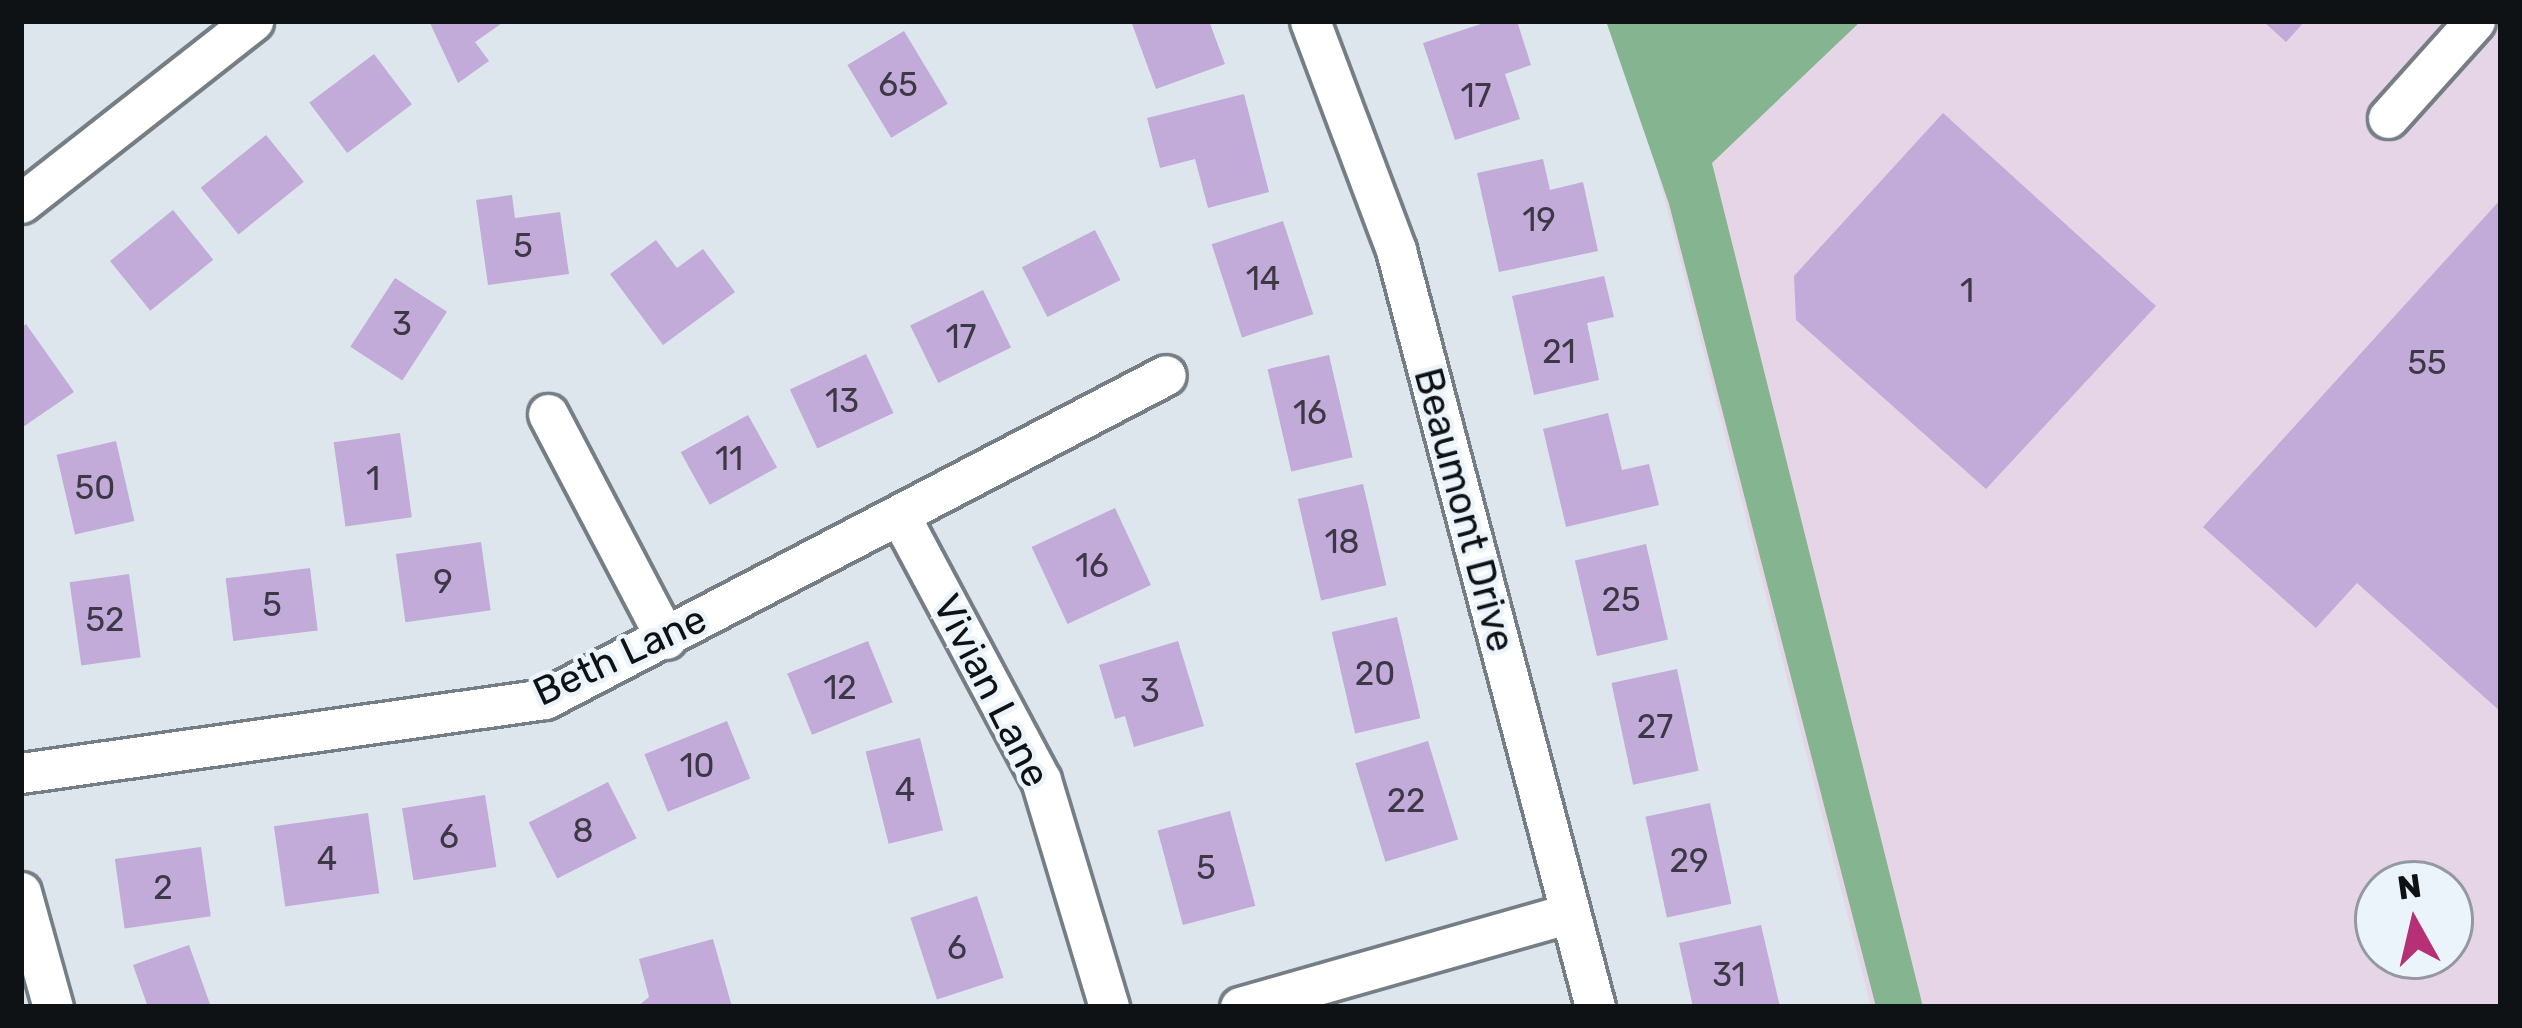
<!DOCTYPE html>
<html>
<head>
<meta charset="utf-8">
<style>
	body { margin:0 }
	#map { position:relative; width:2522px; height:1028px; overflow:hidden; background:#dde6ed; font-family:Rubik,sans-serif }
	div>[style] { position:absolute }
	.industrial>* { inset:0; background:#e6d5e6 }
	.forest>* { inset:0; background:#85b491 }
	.building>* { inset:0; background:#c2aad9; transform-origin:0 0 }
	.roads { filter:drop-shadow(3px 0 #767e85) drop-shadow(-3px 0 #767e85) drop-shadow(0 3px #767e85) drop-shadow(0 -3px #767e85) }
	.minor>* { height:39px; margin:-19.5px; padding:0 19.5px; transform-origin:19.5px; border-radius:19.5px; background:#fff }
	span { translate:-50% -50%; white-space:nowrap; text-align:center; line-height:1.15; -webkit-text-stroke:9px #ebf3fb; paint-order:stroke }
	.number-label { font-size:33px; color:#3c3845 }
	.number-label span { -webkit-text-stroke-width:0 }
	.street-label { font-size:39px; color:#0f1214 }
	.frame { position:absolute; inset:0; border:24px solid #0f1214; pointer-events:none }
	.north { position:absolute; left:2354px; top:860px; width:120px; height:120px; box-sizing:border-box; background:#ebf3fb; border:3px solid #93999f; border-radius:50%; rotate:352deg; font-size:33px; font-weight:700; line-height:48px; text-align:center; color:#0f1214 }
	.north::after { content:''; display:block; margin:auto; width:42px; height:54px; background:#b53074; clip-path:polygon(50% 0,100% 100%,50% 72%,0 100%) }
</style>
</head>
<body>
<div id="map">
	<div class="industrial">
		<i style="clip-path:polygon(evenodd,1619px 21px,2501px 21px,2501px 1007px,1871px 1007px,1619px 21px,2378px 884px,2450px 884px,2450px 956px,2378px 956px,2378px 884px)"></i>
	</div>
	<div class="forest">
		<i style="clip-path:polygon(1606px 21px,1861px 21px,1712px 163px,1923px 1007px,1876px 1007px,1669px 204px)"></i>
	</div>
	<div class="building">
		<i style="clip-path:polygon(429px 21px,505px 21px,475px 42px,489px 61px,458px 83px)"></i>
		<i style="clip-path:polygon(1131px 21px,1209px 21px,1225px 64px,1156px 89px)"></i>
		<i style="clip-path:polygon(1490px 21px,1517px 21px,1531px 65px,1505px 74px,1520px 119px,1455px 140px,1423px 43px)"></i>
		<i style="clip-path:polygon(2263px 21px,2305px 21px,2286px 42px)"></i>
		<i style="left:904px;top:31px;width:85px;height:66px;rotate:59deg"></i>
		<i style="left:374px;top:54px;width:63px;height:81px;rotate:53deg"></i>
		<i style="clip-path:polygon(1244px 94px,1269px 192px,1208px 208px,1195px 159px,1160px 168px,1147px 118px)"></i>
		<i style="clip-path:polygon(1943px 113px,2156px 306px,1986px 489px,1796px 320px,1794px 276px)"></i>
		<i style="left:266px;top:135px;width:60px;height:84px;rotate:51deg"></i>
		<i style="clip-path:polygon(1543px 159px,1550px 190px,1583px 182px,1598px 251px,1499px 272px,1477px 173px)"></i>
		<i style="clip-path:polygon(512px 195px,515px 218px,560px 212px,569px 274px,488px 285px,476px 200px)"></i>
		<i style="clip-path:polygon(2501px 199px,2501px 712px,2357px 583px,2316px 628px,2203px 527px)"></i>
		<i style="left:173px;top:210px;width:64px;height:81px;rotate:51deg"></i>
		<i style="left:1283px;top:221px;width:98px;height:75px;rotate:72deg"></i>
		<i style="left:1095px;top:230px;width:56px;height:82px;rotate:63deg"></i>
		<i style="clip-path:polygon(656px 240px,677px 268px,703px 249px,735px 292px,663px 345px,610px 274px)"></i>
		<i style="clip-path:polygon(1604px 276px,1614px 317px,1587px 323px,1599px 380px,1534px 395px,1512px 296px)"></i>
		<i style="left:395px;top:278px;width:62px;height:82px;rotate:33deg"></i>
		<i style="left:983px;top:290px;width:64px;height:81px;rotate:64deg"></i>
		<i style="clip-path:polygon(26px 324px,74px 392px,23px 427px,21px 328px)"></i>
		<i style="left:866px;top:354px;width:65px;height:84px;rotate:65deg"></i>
		<i style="left:1329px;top:355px;width:105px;height:63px;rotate:77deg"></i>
		<i style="clip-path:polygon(1608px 413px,1622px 470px,1649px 464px,1659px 505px,1566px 527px,1543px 429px)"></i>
		<i style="left:748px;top:415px;width:60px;height:77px;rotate:61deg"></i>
		<i style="left:400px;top:433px;width:85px;height:67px;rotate:82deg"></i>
		<i style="left:116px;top:441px;width:82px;height:61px;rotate:77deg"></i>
		<i style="left:1363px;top:484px;width:104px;height:67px;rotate:77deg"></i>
		<i style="left:1115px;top:508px;width:85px;height:92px;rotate:65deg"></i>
		<i style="left:481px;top:542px;width:69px;height:86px;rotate:82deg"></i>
		<i style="left:1646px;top:544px;width:98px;height:73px;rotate:77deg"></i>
		<i style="left:310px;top:568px;width:63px;height:85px;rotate:83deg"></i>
		<i style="left:129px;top:574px;width:84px;height:60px;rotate:82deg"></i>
		<i style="left:1397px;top:617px;width:104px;height:67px;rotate:77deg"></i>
		<i style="left:868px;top:641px;width:66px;height:87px;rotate:68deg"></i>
		<i style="clip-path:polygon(1178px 641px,1204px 726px,1134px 747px,1125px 716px,1115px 719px,1099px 665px)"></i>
		<i style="left:1677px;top:669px;width:104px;height:67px;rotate:78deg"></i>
		<i style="left:727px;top:721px;width:62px;height:89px;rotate:68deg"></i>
		<i style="left:920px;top:738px;width:95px;height:56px;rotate:76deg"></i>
		<i style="left:1428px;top:741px;width:103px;height:76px;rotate:73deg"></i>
		<i style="left:608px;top:782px;width:63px;height:89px;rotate:63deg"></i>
		<i style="left:485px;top:795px;width:73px;height:84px;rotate:81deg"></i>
		<i style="left:1710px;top:803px;width:103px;height:66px;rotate:78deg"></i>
		<i style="left:1230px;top:811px;width:98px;height:75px;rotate:75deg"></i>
		<i style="left:368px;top:813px;width:81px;height:95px;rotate:82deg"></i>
		<i style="left:201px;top:847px;width:70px;height:87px;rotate:82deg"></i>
		<i style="left:977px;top:896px;width:86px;height:70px;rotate:72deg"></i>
		<i style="clip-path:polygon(1761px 925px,1780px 1007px,1693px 1007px,1679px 943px)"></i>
		<i style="clip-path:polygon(713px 939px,732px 1007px,637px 1007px,649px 997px,639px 959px)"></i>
		<i style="clip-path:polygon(189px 945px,211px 1007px,148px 1007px,133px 965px)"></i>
	</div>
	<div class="roads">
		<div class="minor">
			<i style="left:1310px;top:21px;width:245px;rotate:69.4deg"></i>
			<i style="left:1396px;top:250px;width:783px;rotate:75.27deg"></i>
			<i style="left:2388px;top:118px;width:130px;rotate:-48.1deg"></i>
			<i style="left:21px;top:203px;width:295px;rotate:-38.1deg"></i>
			<i style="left:548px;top:414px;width:254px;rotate:62.3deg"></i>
			<i style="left:901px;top:518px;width:297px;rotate:61.9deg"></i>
			<i style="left:1041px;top:780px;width:237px;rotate:73.3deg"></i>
			<i style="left:21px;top:773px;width:529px;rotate:-8.04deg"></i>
			<i style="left:545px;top:699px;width:700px;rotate:-27.55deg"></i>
			<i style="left:21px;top:892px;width:119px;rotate:74.5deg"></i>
			<i style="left:1240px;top:1007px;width:343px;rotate:-15.9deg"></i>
		</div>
	</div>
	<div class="number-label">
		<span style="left:898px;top:85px">65</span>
		<span style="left:1476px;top:96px">17</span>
		<span style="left:1539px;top:220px">19</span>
		<span style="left:523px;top:246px">5</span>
		<span style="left:1263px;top:279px">14</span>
		<span style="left:1967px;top:291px">1</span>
		<span style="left:402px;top:324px">3</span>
		<span style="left:961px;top:337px">17</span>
		<span style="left:1559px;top:352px">21</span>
		<span style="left:2427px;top:363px">55</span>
		<span style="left:842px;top:401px">13</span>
		<span style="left:1310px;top:413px">16</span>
		<span style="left:729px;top:459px">11</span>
		<span style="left:373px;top:479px">1</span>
		<span style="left:95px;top:488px">50</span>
		<span style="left:1342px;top:542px">18</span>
		<span style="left:1092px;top:566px">16</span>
		<span style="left:443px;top:582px">9</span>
		<span style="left:1621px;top:600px">25</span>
		<span style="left:272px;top:605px">5</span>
		<span style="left:105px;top:620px">52</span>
		<span style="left:1375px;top:674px">20</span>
		<span style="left:840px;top:688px">12</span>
		<span style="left:1150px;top:691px">3</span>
		<span style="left:1655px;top:727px">27</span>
		<span style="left:697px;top:766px">10</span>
		<span style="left:905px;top:790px">4</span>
		<span style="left:1406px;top:801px">22</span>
		<span style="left:583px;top:831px">8</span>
		<span style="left:449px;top:837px">6</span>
		<span style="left:327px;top:859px">4</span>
		<span style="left:1689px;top:861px">29</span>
		<span style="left:1206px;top:868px">5</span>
		<span style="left:163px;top:888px">2</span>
		<span style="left:957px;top:948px">6</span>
		<span style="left:1729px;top:975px">31</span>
	</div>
	<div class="street-label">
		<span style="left:1464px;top:510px;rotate:75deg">Beaumont Drive</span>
		<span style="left:620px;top:656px;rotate:-25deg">Beth Lane</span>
		<span style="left:991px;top:691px;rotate:63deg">Vivian Lane</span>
	</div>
	<div class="frame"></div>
	<div class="north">N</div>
</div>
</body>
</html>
